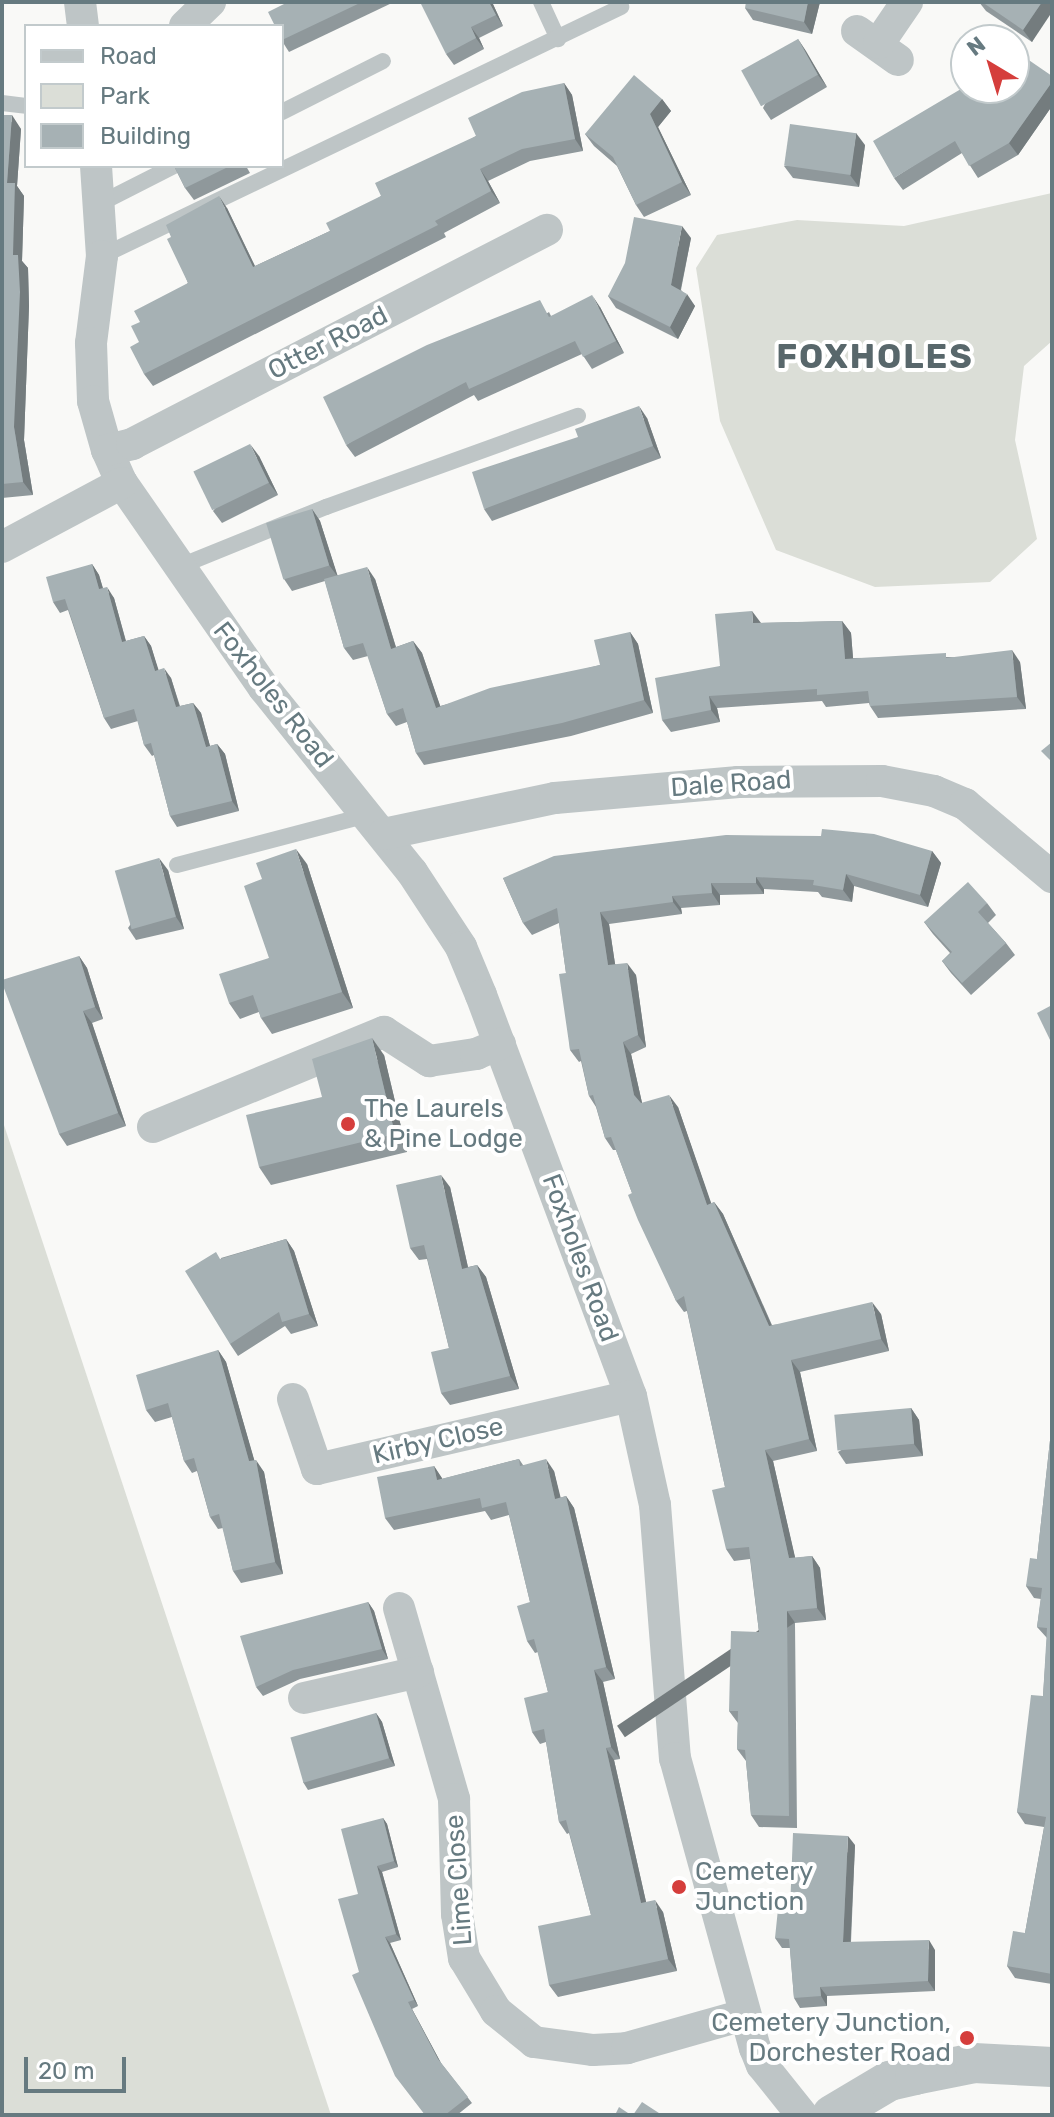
<!DOCTYPE html>
<html>
<head>
<meta charset="utf-8">
<style>
	body { margin:0 }
	#map { position:relative; width:1054px; height:2117px; overflow:hidden; background:#f9f9f7; font-family:Rubik,sans-serif }
	div>[style] { position:absolute }
	.green>* { inset:0; background:#dbded7 }
	.service>* { height:16px; margin:-8px; padding:0 8px; transform-origin:8px; border-radius:8px; background:#bec5c6 }
	.minor>* { height:32px; margin:-16px; padding:0 16px; transform-origin:16px; border-radius:16px; background:#bec5c6 }
	.tertiary>* { height:40px; margin:-20px; padding:0 20px; transform-origin:20px; border-radius:20px; background:#bec5c6 }
	.wall>* { inset:0; background:#8f989b }
	.shaded-wall>* { inset:0; background:#747c7e; transform-origin:0 0 }
	.building>* { inset:0; background:#a6b1b4; transform-origin:0 0 }
	.dots>* { width:22px; height:22px; translate:-50% -50%; box-sizing:border-box; border:4px solid #fff; border-radius:50% }
	span { translate:-50% -50%; white-space:nowrap; text-align:center; line-height:1.15; -webkit-text-stroke:8px #fff; paint-order:stroke }
	.street-label { font-size:26px; color:#667a80 }
	.poi-label { font-size:26px; color:#667a80 }
	.left { translate:0 -50%; text-align:left }
	.right { translate:-100% -50%; text-align:right }
	.district-label { font-size:34px; color:#58676b; font-weight:700; letter-spacing:2px }
	.frame { position:absolute; inset:0; border:4px solid #667a80; pointer-events:none }
	.legend { position:absolute; left:24px; top:24px; width:260px; height:144px; box-sizing:border-box; background:#fff; border:2px solid #c2cacc; margin:0; padding:10px 14px; list-style:none; font-size:24px; color:#667a80 }
	.legend li { display:flex; align-items:center; gap:16px; height:40px }
	.legend b { width:40px; border:2px solid #c2cacc }
	.north { position:absolute; left:950px; top:24px; width:80px; height:80px; box-sizing:border-box; background:#fff; border:2px solid #c2cacc; border-radius:50%; rotate:322deg; font-size:22px; font-weight:700; line-height:32px; text-align:center; color:#667a80 }
	.north::after { content:''; display:block; margin:auto; width:28px; height:36px; background:#d53e3c; clip-path:polygon(50% 0,100% 100%,50% 72%,0 100%) }
	.scale { position:absolute; left:24px; top:2057px; width:102px; height:36px; box-sizing:border-box; border:4px solid #667a80; border-top:0; padding-left:10px; font-size:24px; line-height:28px; white-space:nowrap; color:#667a80; -webkit-text-stroke:6px #fff; paint-order:stroke }
</style>
</head>
<body>
<div id="map">
	<div class="green">
		<i style="clip-path:polygon(1052px 193px,1052px 341px,1024px 366px,1015px 440px,1037px 539px,990px 582px,875px 587px,776px 550px,720px 421px,696px 268px,717px 235px,797px 220px,904px 226px)"></i>
		<i style="clip-path:polygon(2px 1119px,331px 2115px,2px 2115px)"></i>
	</div>
	<div class="service">
		<i style="left:541px;top:2px;width:41px;rotate:65.3deg"></i>
		<i style="left:2px;top:103px;width:24px;rotate:7deg"></i>
		<i style="left:282px;top:112px;width:113px;rotate:-26.8deg"></i>
		<i style="left:101px;top:203px;width:82px;rotate:-26.9deg"></i>
		<i style="left:102px;top:256px;width:576px;rotate:-25.63deg"></i>
		<i style="left:178px;top:567px;width:160px;rotate:-22.1deg"></i>
		<i style="left:326px;top:507px;width:268px;rotate:-19.9deg"></i>
		<i style="left:177px;top:865px;width:197px;rotate:-14.7deg"></i>
	</div>
	<div class="minor">
		<i style="left:80px;top:2px;width:24px;rotate:83deg"></i>
		<i style="left:185px;top:26px;width:35px;rotate:-44deg"></i>
		<i style="left:857px;top:31px;width:50px;rotate:35.3deg"></i>
		<i style="left:879px;top:43px;width:50px;rotate:-55.7deg"></i>
		<i style="left:96px;top:166px;width:90px;rotate:86.2deg"></i>
		<i style="left:102px;top:256px;width:88px;rotate:97.2deg"></i>
		<i style="left:91px;top:343px;width:58px;rotate:88deg"></i>
		<i style="left:93px;top:401px;width:51px;rotate:74.1deg"></i>
		<i style="left:107px;top:450px;width:36px;rotate:66deg"></i>
		<i style="left:122px;top:483px;width:249px;rotate:55.3deg"></i>
		<i style="left:264px;top:688px;width:236px;rotate:51.2deg"></i>
		<i style="left:412px;top:872px;width:90px;rotate:56.8deg"></i>
		<i style="left:461px;top:947px;width:52px;rotate:67.4deg"></i>
		<i style="left:481px;top:995px;width:428px;rotate:69.5deg"></i>
		<i style="left:631px;top:1396px;width:112px;rotate:77.6deg"></i>
		<i style="left:655px;top:1505px;width:254px;rotate:85.5deg"></i>
		<i style="left:675px;top:1758px;width:301px;rotate:74.6deg"></i>
		<i style="left:755px;top:2048px;width:18px;rotate:68deg"></i>
		<i style="left:762px;top:2065px;width:64px;rotate:51.3deg"></i>
		<i style="left:107px;top:450px;width:26px;rotate:-13deg"></i>
		<i style="left:132px;top:444px;width:467px;rotate:-27.3deg"></i>
		<i style="left:2px;top:547px;width:136px;rotate:-28.1deg"></i>
		<i style="left:384px;top:834px;width:175px;rotate:-11.9deg"></i>
		<i style="left:555px;top:798px;width:184px;rotate:-5deg"></i>
		<i style="left:738px;top:782px;width:144px;rotate:-0.4deg"></i>
		<i style="left:882px;top:781px;width:53px;rotate:10.9deg"></i>
		<i style="left:934px;top:791px;width:34px;rotate:23deg"></i>
		<i style="left:965px;top:804px;width:114px;rotate:40deg"></i>
		<i style="left:153px;top:1127px;width:250px;rotate:-22.4deg"></i>
		<i style="left:384px;top:1032px;width:54px;rotate:32.8deg"></i>
		<i style="left:429px;top:1061px;width:48px;rotate:-8.5deg"></i>
		<i style="left:476px;top:1054px;width:26px;rotate:-23deg"></i>
		<i style="left:293px;top:1399px;width:74px;rotate:71.1deg"></i>
		<i style="left:317px;top:1469px;width:322px;rotate:-13.1deg"></i>
		<i style="left:399px;top:1608px;width:199px;rotate:73.9deg"></i>
		<i style="left:454px;top:1799px;width:115px;rotate:88.5deg"></i>
		<i style="left:457px;top:1914px;width:45px;rotate:81deg"></i>
		<i style="left:464px;top:1958px;width:62px;rotate:58.9deg"></i>
		<i style="left:496px;top:2011px;width:49px;rotate:39.2deg"></i>
		<i style="left:534px;top:2042px;width:60px;rotate:7.7deg"></i>
		<i style="left:593px;top:2050px;width:34px;rotate:-3deg"></i>
		<i style="left:627px;top:2048px;width:122px;rotate:-15.8deg"></i>
		<i style="left:304px;top:1698px;width:117px;rotate:-12.8deg"></i>
	</div>
	<div class="tertiary">
		<i style="left:832px;top:2115px;width:66px;rotate:-30.8deg"></i>
		<i style="left:889px;top:2081px;width:27px;rotate:-13deg"></i>
		<i style="left:915px;top:2075px;width:60px;rotate:-11.5deg"></i>
		<i style="left:974px;top:2063px;width:78px;rotate:2.9deg"></i>
	</div>
	<div class="wall">
		<i style="clip-path:polygon(288px 2px,394px 2px,289px 52px,282px 41px,282px 26px)"></i>
		<i style="clip-path:polygon(492px 2px,503px 26px,479px 38px,484px 49px,454px 65px,446px 54px)"></i>
		<i style="clip-path:polygon(820px 2px,812px 34px,753px 20px,745px 8px)"></i>
		<i style="clip-path:polygon(979px 2px,1052px 2px,1032px 42px,986px 11px)"></i>
		<i style="clip-path:polygon(798px 39px,827px 87px,771px 120px,763px 108px)"></i>
		<i style="clip-path:polygon(1052px 76px,1052px 106px,1018px 155px,978px 178px,962px 153px,903px 190px,894px 178px)"></i>
		<i style="clip-path:polygon(564px 83px,572px 95px,583px 151px,530px 161px,488px 181px,500px 203px,444px 233px,446px 237px,153px 386px,144px 374px,139px 342px,140px 322px,188px 283px,171px 237px,227px 208px,255px 266px,330px 231px,381px 196px,476px 136px)"></i>
		<i style="clip-path:polygon(662px 99px,671px 111px,658px 127px,691px 195px,644px 217px,636px 205px,617px 166px,594px 146px,585px 134px)"></i>
		<i style="clip-path:polygon(2px 115px,21px 129px,17px 186px,24px 196px,22px 261px,28px 268px,29px 306px,24px 440px,33px 495px,2px 498px)"></i>
		<i style="clip-path:polygon(865px 145px,859px 187px,793px 178px,784px 166px)"></i>
		<i style="clip-path:polygon(174px 166px,246px 166px,250px 173px,194px 200px,185px 188px)"></i>
		<i style="clip-path:polygon(691px 238px,681px 290px,695px 306px,678px 339px,616px 308px,608px 296px)"></i>
		<i style="clip-path:polygon(600px 307px,624px 353px,592px 369px,582px 354px,478px 401px,474px 395px,355px 457px,346px 445px,549px 312px,551px 316px)"></i>
		<i style="clip-path:polygon(647px 418px,661px 458px,492px 521px,484px 509px)"></i>
		<i style="clip-path:polygon(259px 456px,278px 495px,222px 523px,213px 511px)"></i>
		<i style="clip-path:polygon(312px 509px,320px 521px,337px 575px,375px 579px,396px 647px,413px 641px,422px 653px,440px 706px,600px 665px,630px 632px,638px 644px,653px 713px,571px 736px,424px 765px,416px 753px,407px 722px,396px 726px,387px 714px,368px 656px,353px 660px,344px 648px,325px 581px,292px 591px,284px 579px)"></i>
		<i style="clip-path:polygon(92px 564px,99px 575px,103px 588px,114px 598px,126px 641px,144px 636px,151px 646px,158px 670px,171px 678px,180px 706px,193px 703px,201px 713px,210px 746px,217px 744px,225px 754px,239px 811px,177px 827px,170px 816px,154px 755px,152px 756px,144px 745px,138px 721px,111px 729px,104px 718px,68px 610px,60px 613px,53px 602px)"></i>
		<i style="clip-path:polygon(842px 621px,851px 633px,853px 658px,949px 657px,1020px 662px,1026px 709px,878px 718px,870px 706px,869px 703px,826px 707px,822px 701px,717px 708px,720px 722px,671px 732px,662px 720px,720px 666px,761px 623px)"></i>
		<i style="clip-path:polygon(932px 851px,941px 863px,928px 907px,854px 886px,852px 902px,822px 897px,818px 892px,764px 889px,764px 894px,720px 895px,720px 905px,681px 908px,682px 914px,609px 924px,615px 964px,636px 975px,646px 1047px,631px 1054px,642px 1103px,678px 1107px,711px 1204px,714px 1202px,723px 1214px,772px 1325px,881px 1314px,889px 1351px,800px 1372px,817px 1451px,773px 1461px,795px 1558px,812px 1556px,820px 1568px,826px 1620px,795px 1623px,797px 1828px,759px 1827px,751px 1815px,746px 1761px,737px 1749px,738px 1723px,729px 1711px,759px 1632px,750px 1559px,734px 1561px,726px 1549px,725px 1487px,687px 1311px,684px 1312px,676px 1301px,632px 1193px,616px 1150px,613px 1150px,605px 1138px,596px 1107px,589px 1096px,581px 1061px,579px 1062px,570px 1050px,566px 973px,559px 923px,532px 935px,523px 923px,503px 878px)"></i>
		<i style="clip-path:polygon(307px 864px,353px 1008px,272px 1034px,261px 1018px,259px 1012px,240px 1019px,229px 1003px,269px 958px)"></i>
		<i style="clip-path:polygon(168px 870px,184px 929px,136px 940px,128px 928px)"></i>
		<i style="clip-path:polygon(987px 903px,996px 915px,988px 923px,1006px 943px,1015px 955px,971px 995px,951px 973px,942px 961px,950px 953px,933px 934px,924px 922px)"></i>
		<i style="clip-path:polygon(79px 956px,87px 968px,103px 1019px,92px 1023px,126px 1126px,67px 1146px,59px 1134px)"></i>
		<i style="clip-path:polygon(384px 1055px,407px 1152px,271px 1185px,259px 1167px)"></i>
		<i style="clip-path:polygon(450px 1187px,468px 1267px,477px 1265px,486px 1277px,519px 1389px,450px 1405px,441px 1393px,449px 1348px,427px 1259px,419px 1260px,410px 1248px)"></i>
		<i style="clip-path:polygon(286px 1239px,294px 1251px,318px 1326px,291px 1334px,285px 1326px,238px 1356px,230px 1344px,221px 1258px)"></i>
		<i style="clip-path:polygon(218px 1350px,226px 1362px,254px 1460px,264px 1472px,283px 1574px,241px 1583px,233px 1571px,223px 1528px,218px 1529px,210px 1517px,197px 1471px,192px 1473px,184px 1461px,172px 1417px,155px 1422px,146px 1410px)"></i>
		<i style="clip-path:polygon(911px 1408px,919px 1420px,923px 1456px,846px 1464px,838px 1452px)"></i>
		<i style="clip-path:polygon(1052px 1422px,1052px 1984px,1015px 1978px,1007px 1966px,1025px 1933px,1044px 1827px,1025px 1824px,1017px 1812px,1043px 1696px,1047px 1638px,1037px 1627px,1041px 1599px,1034px 1598px,1026px 1586px,1037px 1559px)"></i>
		<i style="clip-path:polygon(519px 1459px,523px 1465px,554px 1471px,560px 1498px,566px 1496px,574px 1508px,615px 1679px,603px 1682px,620px 1759px,614px 1760px,646px 1902px,663px 1912px,677px 1971px,558px 1997px,549px 1985px,591px 1915px,569px 1833px,567px 1834px,559px 1822px,546px 1742px,540px 1744px,532px 1732px,548px 1692px,538px 1652px,535px 1653px,527px 1641px,530px 1602px,509px 1515px,491px 1520px,485px 1511px,394px 1530px,385px 1518px,434px 1466px,442px 1479px)"></i>
		<i style="clip-path:polygon(368px 1602px,374px 1611px,388px 1659px,300px 1679px,263px 1696px,256px 1687px)"></i>
		<i style="clip-path:polygon(376px 1713px,382px 1722px,395px 1766px,308px 1790px,303px 1782px)"></i>
		<i style="clip-path:polygon(383px 1818px,387px 1824px,398px 1867px,382px 1872px,401px 1940px,390px 1943px,418px 2006px,412px 2009px,441px 2063px,472px 2103px,457px 2115px,425px 2115px,359px 1972px)"></i>
		<i style="clip-path:polygon(855px 1845px,851px 1942px,935px 1950px,935px 1991px,827px 1996px,827px 2006px,800px 2008px,794px 1998px,790px 1948px,782px 1948px,775px 1938px,790px 1910px)"></i>
	</div>
	<div class="shaded-wall">
		<i style="clip-path:polygon(489px 2px,492px 2px,503px 26px,496px 15px)"></i>
		<i style="clip-path:polygon(808px 2px,820px 2px,812px 34px,804px 22px)"></i>
		<i style="clip-path:polygon(1042px 2px,1052px 2px,1052px 12px,1032px 42px,1023px 30px)"></i>
		<i style="clip-path:polygon(471px 27px,479px 38px,484px 49px,476px 38px)"></i>
		<i style="clip-path:polygon(798px 39px,806px 51px,827px 87px,818px 75px)"></i>
		<i style="clip-path:polygon(1052px 82px,1052px 106px,1018px 155px,1009px 143px)"></i>
		<i style="clip-path:polygon(564px 83px,572px 95px,583px 151px,575px 139px)"></i>
		<i style="clip-path:polygon(662px 99px,671px 111px,658px 127px,691px 195px,682px 182px,650px 114px)"></i>
		<i style="clip-path:polygon(12px 115px,21px 129px,17px 186px,24px 196px,22px 261px,28px 268px,29px 306px,24px 440px,33px 495px,23px 482px,14px 427px,7px 183px)"></i>
		<i style="clip-path:polygon(856px 133px,865px 145px,859px 187px,850px 175px)"></i>
		<i style="clip-path:polygon(480px 169px,488px 181px,500px 203px,491px 191px)"></i>
		<i style="clip-path:polygon(219px 196px,227px 208px,261px 279px,253px 267px)"></i>
		<i style="clip-path:polygon(682px 226px,691px 238px,679px 297px,671px 285px)"></i>
		<i style="clip-path:polygon(687px 294px,695px 306px,678px 339px,670px 327px)"></i>
		<i style="clip-path:polygon(592px 295px,600px 307px,624px 353px,616px 341px)"></i>
		<i style="clip-path:polygon(639px 406px,647px 418px,661px 458px,653px 446px)"></i>
		<i style="clip-path:polygon(250px 444px,259px 456px,278px 495px,269px 483px)"></i>
		<i style="clip-path:polygon(312px 509px,320px 521px,338px 577px,329px 565px)"></i>
		<i style="clip-path:polygon(92px 564px,99px 575px,106px 600px,99px 589px)"></i>
		<i style="clip-path:polygon(367px 567px,375px 579px,400px 661px,391px 649px)"></i>
		<i style="clip-path:polygon(107px 587px,114px 598px,129px 653px,122px 642px)"></i>
		<i style="clip-path:polygon(752px 611px,761px 623px,753px 623px)"></i>
		<i style="clip-path:polygon(842px 621px,851px 633px,854px 671px,845px 659px)"></i>
		<i style="clip-path:polygon(630px 632px,638px 644px,653px 713px,644px 700px)"></i>
		<i style="clip-path:polygon(144px 636px,151px 646px,162px 681px,155px 671px)"></i>
		<i style="clip-path:polygon(413px 641px,422px 653px,445px 720px,436px 708px)"></i>
		<i style="clip-path:polygon(1012px 650px,1020px 662px,1026px 709px,1017px 697px)"></i>
		<i style="clip-path:polygon(164px 668px,171px 678px,183px 718px,176px 707px)"></i>
		<i style="clip-path:polygon(709px 696px,717px 708px,720px 722px,711px 710px)"></i>
		<i style="clip-path:polygon(193px 703px,201px 713px,213px 757px,206px 747px)"></i>
		<i style="clip-path:polygon(217px 744px,225px 754px,239px 811px,232px 801px)"></i>
		<i style="clip-path:polygon(296px 849px,307px 864px,353px 1008px,342px 992px)"></i>
		<i style="clip-path:polygon(932px 851px,941px 863px,928px 907px,920px 895px)"></i>
		<i style="clip-path:polygon(159px 858px,168px 870px,184px 929px,176px 917px)"></i>
		<i style="clip-path:polygon(846px 874px,854px 886px,852px 902px,843px 890px)"></i>
		<i style="clip-path:polygon(756px 877px,764px 889px,764px 894px,756px 883px)"></i>
		<i style="clip-path:polygon(711px 883px,720px 895px,720px 905px,712px 893px)"></i>
		<i style="clip-path:polygon(672px 896px,681px 908px,682px 914px,673px 902px)"></i>
		<i style="clip-path:polygon(600px 912px,609px 924px,617px 977px,608px 965px)"></i>
		<i style="clip-path:polygon(79px 956px,87px 968px,103px 1019px,95px 1007px)"></i>
		<i style="clip-path:polygon(627px 963px,636px 975px,646px 1047px,638px 1035px)"></i>
		<i style="clip-path:polygon(83px 1011px,92px 1023px,126px 1126px,118px 1113px)"></i>
		<i style="clip-path:polygon(372px 1038px,384px 1055px,407px 1152px,395px 1134px)"></i>
		<i style="clip-path:polygon(623px 1042px,631px 1054px,643px 1107px,634px 1095px)"></i>
		<i style="clip-path:polygon(669px 1095px,678px 1107px,716px 1217px,707px 1205px)"></i>
		<i style="clip-path:polygon(441px 1175px,450px 1187px,471px 1281px,462px 1269px)"></i>
		<i style="clip-path:polygon(714px 1202px,723px 1214px,777px 1338px,769px 1326px)"></i>
		<i style="clip-path:polygon(286px 1239px,294px 1251px,318px 1326px,309px 1314px)"></i>
		<i style="clip-path:polygon(477px 1265px,486px 1277px,519px 1389px,510px 1376px)"></i>
		<i style="clip-path:polygon(872px 1302px,881px 1314px,889px 1351px,881px 1339px)"></i>
		<i style="clip-path:polygon(218px 1350px,226px 1362px,258px 1473px,249px 1461px)"></i>
		<i style="clip-path:polygon(791px 1360px,800px 1372px,817px 1451px,809px 1439px)"></i>
		<i style="clip-path:polygon(911px 1408px,919px 1420px,923px 1456px,914px 1444px)"></i>
		<i style="clip-path:polygon(765px 1450px,773px 1461px,798px 1570px,789px 1558px)"></i>
		<i style="clip-path:polygon(546px 1459px,554px 1471px,564px 1511px,555px 1499px)"></i>
		<i style="clip-path:polygon(256px 1460px,264px 1472px,283px 1574px,275px 1562px)"></i>
		<i style="clip-path:polygon(434px 1466px,442px 1478px,445px 1492px,437px 1480px)"></i>
		<i style="clip-path:polygon(566px 1496px,574px 1508px,615px 1679px,606px 1667px)"></i>
		<i style="clip-path:polygon(812px 1556px,820px 1568px,826px 1620px,817px 1608px)"></i>
		<i style="clip-path:polygon(368px 1602px,374px 1611px,388px 1659px,382px 1649px)"></i>
		<i style="left:787px;top:1611px;width:14px;height:205px;rotate:56deg"></i>
		<i style="clip-path:polygon(594px 1670px,603px 1682px,620px 1759px,611px 1747px)"></i>
		<i style="clip-path:polygon(376px 1713px,382px 1722px,395px 1766px,389px 1758px)"></i>
		<i style="clip-path:polygon(606px 1748px,614px 1760px,649px 1915px,641px 1903px)"></i>
		<i style="clip-path:polygon(383px 1818px,387px 1824px,398px 1867px,394px 1861px)"></i>
		<i style="clip-path:polygon(848px 1836px,855px 1845px,850px 1951px,843px 1942px)"></i>
		<i style="clip-path:polygon(377px 1866px,382px 1872px,401px 1940px,396px 1934px)"></i>
		<i style="clip-path:polygon(655px 1900px,663px 1912px,677px 1971px,668px 1959px)"></i>
		<i style="clip-path:polygon(385px 1937px,390px 1943px,418px 2006px,414px 2000px)"></i>
		<i style="clip-path:polygon(929px 1940px,935px 1950px,935px 1991px,928px 1981px)"></i>
		<i style="clip-path:polygon(820px 1987px,827px 1996px,827px 2006px,821px 1996px)"></i>
		<i style="clip-path:polygon(408px 2002px,412px 2009px,442px 2065px,438px 2059px)"></i>
	</div>
	<div class="building">
		<i style="clip-path:polygon(288px 2px,362px 2px,282px 40px,282px 26px,275px 26px,268px 12px)"></i>
		<i style="clip-path:polygon(420px 2px,489px 2px,496px 15px,471px 27px,476px 38px,446px 54px)"></i>
		<i style="clip-path:polygon(746px 2px,808px 2px,804px 22px,745px 8px)"></i>
		<i style="clip-path:polygon(982px 2px,1042px 2px,1023px 30px)"></i>
		<i style="clip-path:polygon(991px 34px,1000px 40px,987px 40px)"></i>
		<i style="left:798px;top:39px;width:41px;height:65px;rotate:61deg"></i>
		<i style="clip-path:polygon(1014px 50px,1052px 76px,1052px 82px,1009px 143px,969px 166px,955px 141px,894px 178px,873px 141px,966px 86px,966px 88px,1014px 88px)"></i>
		<i style="clip-path:polygon(634px 75px,662px 99px,650px 114px,682px 182px,636px 205px,613px 157px,585px 134px)"></i>
		<i style="clip-path:polygon(564px 83px,575px 139px,522px 149px,480px 169px,491px 191px,435px 221px,438px 225px,144px 374px,130px 347px,139px 342px,131px 326px,140px 322px,134px 311px,188px 283px,167px 239px,171px 237px,166px 225px,219px 196px,253px 267px,330px 231px,326px 223px,381px 196px,375px 183px,476px 136px,468px 118px,522px 92px)"></i>
		<i style="clip-path:polygon(2px 115px,12px 115px,7px 183px,15px 183px,13px 255px,18px 255px,20px 292px,14px 427px,23px 482px,2px 484px)"></i>
		<i style="left:790px;top:124px;width:67px;height:42px;rotate:8deg"></i>
		<i style="clip-path:polygon(174px 166px,230px 166px,185px 188px)"></i>
		<i style="clip-path:polygon(634px 217px,682px 226px,671px 285px,687px 294px,670px 327px,608px 296px,625px 263px)"></i>
		<i style="clip-path:polygon(592px 295px,616px 341px,583px 357px,575px 341px,469px 389px,466px 382px,346px 445px,323px 397px,427px 345px,540px 300px,549px 317px)"></i>
		<i style="clip-path:polygon(639px 406px,653px 446px,484px 509px,472px 472px,578px 437px,575px 429px)"></i>
		<i style="left:250px;top:444px;width:43px;height:63px;rotate:64deg"></i>
		<i style="left:312px;top:509px;width:59px;height:48px;rotate:73deg"></i>
		<i style="clip-path:polygon(92px 564px,99px 589px,107px 587px,122px 642px,144px 636px,155px 671px,164px 668px,176px 707px,193px 703px,206px 747px,217px 744px,232px 801px,170px 816px,151px 743px,144px 745px,134px 709px,104px 718px,65px 599px,53px 602px,46px 577px)"></i>
		<i style="clip-path:polygon(367px 567px,391px 649px,413px 641px,436px 708px,490px 688px,600px 665px,594px 640px,630px 632px,644px 700px,562px 723px,416px 753px,403px 708px,387px 714px,363px 643px,344px 648px,324px 579px)"></i>
		<i style="clip-path:polygon(752px 611px,753px 623px,842px 621px,845px 659px,946px 653px,946px 658px,1012px 650px,1017px 697px,870px 706px,868px 691px,817px 695px,817px 689px,709px 696px,711px 710px,662px 720px,655px 678px,720px 666px,715px 614px)"></i>
		<i style="clip-path:polygon(1052px 742px,1052px 762px,1041px 751px)"></i>
		<i style="clip-path:polygon(822px 829px,874px 834px,932px 851px,920px 895px,846px 874px,843px 890px,813px 885px,814px 880px,756px 877px,756px 883px,711px 883px,712px 893px,672px 896px,673px 902px,600px 912px,608px 965px,627px 963px,638px 1035px,623px 1042px,634px 1095px,641px 1103px,669px 1095px,707px 1205px,714px 1202px,769px 1326px,872px 1302px,881px 1339px,791px 1360px,809px 1439px,765px 1450px,789px 1558px,812px 1556px,817px 1608px,787px 1611px,789px 1816px,751px 1815px,745px 1750px,737px 1749px,738px 1711px,729px 1711px,731px 1631px,759px 1632px,749px 1547px,726px 1549px,712px 1490px,725px 1487px,684px 1296px,676px 1301px,638px 1220px,628px 1195px,632px 1193px,611px 1137px,605px 1138px,593px 1095px,589px 1096px,579px 1049px,570px 1050px,559px 974px,566px 973px,557px 908px,523px 923px,503px 878px,554px 856px,726px 835px,821px 836px)"></i>
		<i style="clip-path:polygon(296px 849px,342px 992px,261px 1018px,253px 995px,229px 1003px,219px 974px,269px 958px,244px 886px,262px 879px,256px 863px)"></i>
		<i style="left:159px;top:858px;width:61px;height:46px;rotate:74deg"></i>
		<i style="clip-path:polygon(968px 882px,987px 903px,978px 912px,1006px 943px,962px 983px,942px 961px,952px 952px,924px 922px)"></i>
		<i style="clip-path:polygon(79px 956px,95px 1007px,83px 1011px,118px 1113px,59px 1134px,2px 983px,2px 980px)"></i>
		<i style="clip-path:polygon(1052px 1005px,1052px 1044px,1037px 1013px)"></i>
		<i style="clip-path:polygon(372px 1038px,395px 1134px,259px 1167px,246px 1115px,322px 1097px,312px 1059px)"></i>
		<i style="clip-path:polygon(441px 1175px,462px 1269px,477px 1265px,510px 1376px,441px 1393px,431px 1352px,449px 1348px,424px 1245px,410px 1248px,396px 1185px)"></i>
		<i style="clip-path:polygon(286px 1239px,309px 1314px,282px 1322px,279px 1312px,230px 1344px,185px 1271px,216px 1252px,220px 1259px)"></i>
		<i style="clip-path:polygon(218px 1350px,249px 1461px,256px 1460px,275px 1562px,233px 1571px,219px 1514px,210px 1517px,194px 1458px,184px 1461px,168px 1403px,146px 1410px,136px 1375px)"></i>
		<i style="left:911px;top:1408px;width:36px;height:77px;rotate:85deg"></i>
		<i style="clip-path:polygon(1052px 1422px,1052px 1974px,1007px 1966px,1013px 1931px,1025px 1933px,1046px 1817px,1017px 1812px,1031px 1695px,1043px 1696px,1047px 1628px,1037px 1627px,1042px 1588px,1026px 1586px,1030px 1558px,1037px 1559px)"></i>
		<i style="clip-path:polygon(519px 1459px,520px 1466px,546px 1459px,555px 1499px,566px 1496px,606px 1667px,594px 1670px,611px 1747px,606px 1748px,641px 1903px,655px 1900px,668px 1959px,549px 1985px,538px 1926px,591px 1915px,566px 1820px,559px 1822px,544px 1729px,532px 1732px,524px 1698px,548px 1692px,534px 1639px,527px 1641px,517px 1606px,530px 1602px,506px 1502px,482px 1508px,480px 1498px,385px 1518px,377px 1477px,434px 1466px,437px 1480px)"></i>
		<i style="clip-path:polygon(368px 1602px,382px 1649px,293px 1670px,256px 1687px,240px 1636px)"></i>
		<i style="left:376px;top:1713px;width:47px;height:89px;rotate:74deg"></i>
		<i style="clip-path:polygon(383px 1818px,394px 1861px,377px 1866px,396px 1934px,385px 1937px,414px 2000px,408px 2002px,438px 2059px,468px 2097px,445px 2115px,425px 2115px,395px 2076px,352px 1975px,359px 1972px,338px 1899px,358px 1894px,341px 1829px)"></i>
		<i style="clip-path:polygon(793px 1833px,848px 1836px,843px 1942px,929px 1940px,928px 1981px,820px 1987px,821px 1996px,794px 1998px,789px 1939px,775px 1938px,778px 1909px,790px 1910px)"></i>
		<i style="clip-path:polygon(642px 2102px,662px 2115px,633px 2115px)"></i>
		<i style="clip-path:polygon(619px 2107px,631px 2115px,615px 2115px)"></i>
	</div>
	<div class="dots">
		<i style="left:348px;top:1124px;background:#d53e3c"></i>
		<i style="left:679px;top:1887px;background:#d53e3c"></i>
		<i style="left:967px;top:2038px;background:#d53e3c"></i>
	</div>
	<div class="street-label">
		<span style="left:328px;top:343px;rotate:-27deg">Otter Road</span>
		<span style="left:273px;top:695px;rotate:52deg">Foxholes Road</span>
		<span style="left:731px;top:784px;rotate:-4deg">Dale Road</span>
		<span style="left:580px;top:1258px;rotate:70deg">Foxholes Road</span>
		<span style="left:438px;top:1441px;rotate:-13deg">Kirby Close</span>
		<span style="left:459px;top:1880px;rotate:-94deg">Lime Close</span>
	</div>
	<div class="poi-label">
		<span class="left" style="left:364px;top:1124px">The Laurels<br>&amp; Pine Lodge</span>
		<span class="left" style="left:695px;top:1887px">Cemetery<br>Junction</span>
		<span class="right" style="left:951px;top:2038px">Cemetery Junction,<br>Dorchester Road</span>
	</div>
	<div class="district-label">
		<span style="left:875px;top:357px">FOXHOLES</span>
	</div>
	<div class="frame"></div>
	<ul class="legend">
	<li><b style="height:10px;background:#bec5c6"></b>Road</li>
	<li><b style="height:22px;background:#dbded7"></b>Park</li>
	<li><b style="height:22px;background:#a6b1b4"></b>Building</li>
	</ul>
	<div class="north">N</div>
	<div class="scale">20 m</div>
</div>
</body>
</html>
